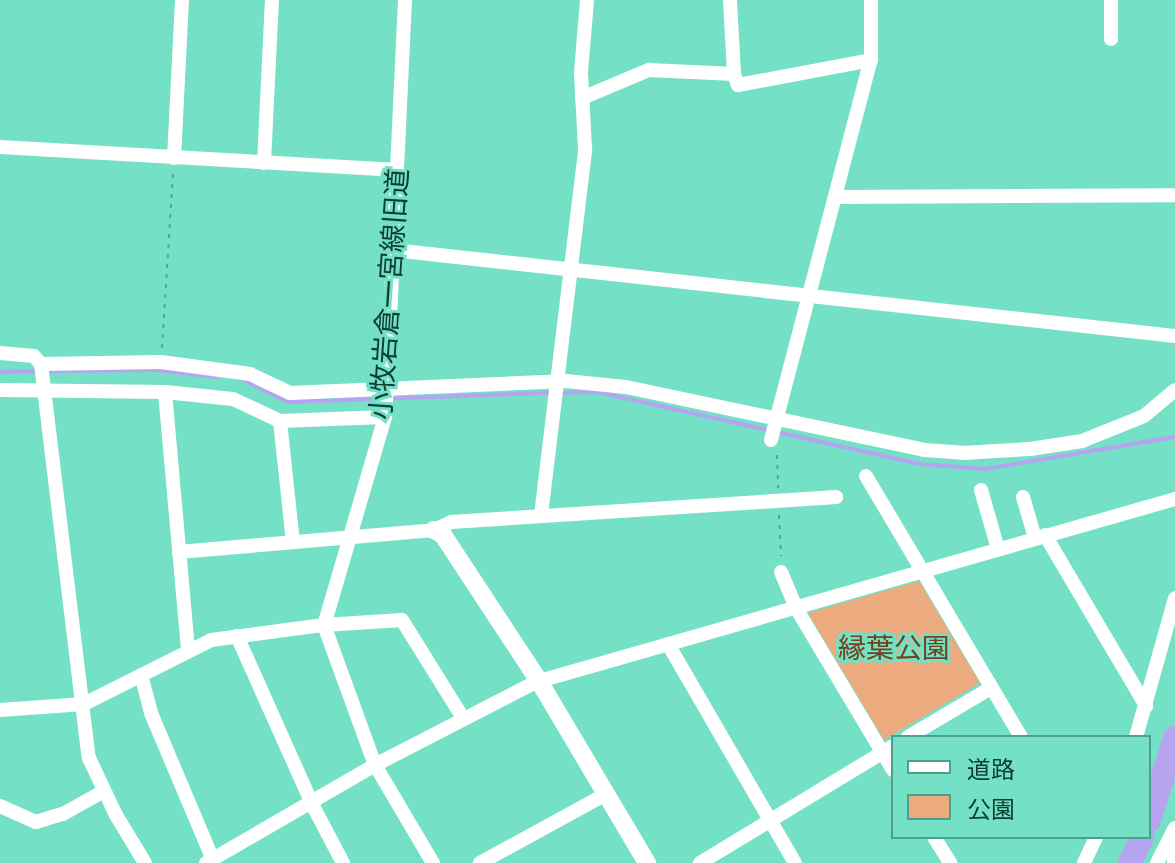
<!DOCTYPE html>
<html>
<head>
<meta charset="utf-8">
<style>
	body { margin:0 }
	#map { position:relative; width:1175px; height:863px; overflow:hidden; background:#74e1c6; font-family:"IBM Plex Sans","Noto Sans JP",sans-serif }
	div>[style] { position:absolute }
	.green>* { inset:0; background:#ecab7f }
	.stream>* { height:4px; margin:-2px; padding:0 2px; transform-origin:2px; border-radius:2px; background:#b7a4f1 }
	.river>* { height:24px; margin:-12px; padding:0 12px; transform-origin:12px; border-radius:12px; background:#b7a4f1 }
	.path>* { height:2px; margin-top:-1px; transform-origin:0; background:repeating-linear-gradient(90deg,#4fa691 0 4px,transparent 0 10px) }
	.minor>* { height:14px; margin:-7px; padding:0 7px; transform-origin:7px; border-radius:7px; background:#fff }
	.tertiary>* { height:18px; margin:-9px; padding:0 9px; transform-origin:9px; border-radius:9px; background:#fff }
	span { translate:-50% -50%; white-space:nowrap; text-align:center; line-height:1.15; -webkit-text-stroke:6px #74e1c6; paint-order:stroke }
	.street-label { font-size:28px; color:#0d3e33 }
	.park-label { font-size:28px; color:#72421d }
	.legend { position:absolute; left:891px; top:735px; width:260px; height:104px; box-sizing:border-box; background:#74e1c6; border:2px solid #4ba08b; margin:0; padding:10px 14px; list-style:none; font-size:24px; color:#0d3e33 }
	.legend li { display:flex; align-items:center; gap:16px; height:40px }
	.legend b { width:40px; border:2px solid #4ba08b }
</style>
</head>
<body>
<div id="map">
	<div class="green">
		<i style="clip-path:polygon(919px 581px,980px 683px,884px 740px,808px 613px)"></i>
	</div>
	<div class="stream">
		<i style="left:46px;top:371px;width:110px;rotate:-0.5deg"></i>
		<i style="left:156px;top:370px;width:61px;rotate:6.5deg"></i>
		<i style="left:0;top:372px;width:37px;rotate:-2deg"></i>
		<i style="left:242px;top:379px;width:51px;rotate:26.6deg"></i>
		<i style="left:288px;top:402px;width:263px;rotate:-2deg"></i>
		<i style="left:560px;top:393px;width:38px;rotate:-2deg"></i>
		<i style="left:598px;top:392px;width:330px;rotate:12.6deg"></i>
		<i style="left:920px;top:464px;width:65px;rotate:4.4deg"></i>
		<i style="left:985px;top:469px;width:193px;rotate:-9.6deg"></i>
	</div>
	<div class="river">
		<i style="left:1149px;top:820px;width:86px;rotate:-72.4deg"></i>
		<i style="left:1130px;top:863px;width:29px;rotate:-65deg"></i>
	</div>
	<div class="path">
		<i style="left:162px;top:348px;width:177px;rotate:-86.4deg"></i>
		<i style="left:777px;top:455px;width:33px;rotate:88deg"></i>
		<i style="left:779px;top:515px;width:41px;rotate:87.2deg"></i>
	</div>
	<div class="minor">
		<i style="left:405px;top:0;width:417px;rotate:92.7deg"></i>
		<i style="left:385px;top:417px;width:217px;rotate:106.3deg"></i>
		<i style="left:324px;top:625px;width:149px;rotate:70deg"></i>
		<i style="left:375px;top:765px;width:114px;rotate:59.4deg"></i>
		<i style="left:730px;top:0;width:74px;rotate:86.9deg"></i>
		<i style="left:734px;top:74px;width:12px;rotate:70deg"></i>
		<i style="left:738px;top:85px;width:135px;rotate:-10.6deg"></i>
		<i style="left:1111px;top:0;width:39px;rotate:90deg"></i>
		<i style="left:582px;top:98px;width:73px;rotate:-22.7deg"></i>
		<i style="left:649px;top:70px;width:85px;rotate:2.7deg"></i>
		<i style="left:0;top:147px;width:398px;rotate:3.3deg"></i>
		<i style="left:174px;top:158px;width:158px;rotate:-87.1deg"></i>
		<i style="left:264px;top:163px;width:163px;rotate:-87.2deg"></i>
		<i style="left:837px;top:197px;width:338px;rotate:-0.3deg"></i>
		<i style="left:393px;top:250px;width:787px;rotate:6.28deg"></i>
		<i style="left:0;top:353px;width:34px;rotate:5deg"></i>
		<i style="left:34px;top:356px;width:11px;rotate:49deg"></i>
		<i style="left:41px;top:364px;width:397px;rotate:83.1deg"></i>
		<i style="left:89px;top:758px;width:63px;rotate:64.7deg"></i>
		<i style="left:116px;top:815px;width:56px;rotate:58.9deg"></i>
		<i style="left:41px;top:364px;width:120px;rotate:-1deg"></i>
		<i style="left:161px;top:362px;width:90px;rotate:7.7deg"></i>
		<i style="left:250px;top:374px;width:44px;rotate:25.4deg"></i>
		<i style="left:290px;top:393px;width:276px;rotate:-2.5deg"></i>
		<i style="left:566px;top:381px;width:60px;rotate:5.7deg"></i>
		<i style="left:626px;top:387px;width:305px;rotate:11.9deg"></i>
		<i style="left:924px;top:450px;width:39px;rotate:4deg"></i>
		<i style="left:963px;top:453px;width:67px;rotate:-3.4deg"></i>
		<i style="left:1030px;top:449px;width:53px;rotate:-8.7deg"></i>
		<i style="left:1082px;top:441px;width:67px;rotate:-22deg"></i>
		<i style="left:1144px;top:416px;width:40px;rotate:-40deg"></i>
		<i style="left:0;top:390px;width:165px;rotate:0.7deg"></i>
		<i style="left:165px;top:392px;width:68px;rotate:5.9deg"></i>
		<i style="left:233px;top:399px;width:52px;rotate:25.1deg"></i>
		<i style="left:280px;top:421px;width:105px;rotate:-2.2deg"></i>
		<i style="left:165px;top:392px;width:258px;rotate:84.9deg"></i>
		<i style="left:280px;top:421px;width:122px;rotate:83.9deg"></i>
		<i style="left:771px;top:440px;width:393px;rotate:-75.3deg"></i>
		<i style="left:871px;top:60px;width:60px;rotate:-90deg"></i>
		<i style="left:866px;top:476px;width:304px;rotate:59.3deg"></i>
		<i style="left:981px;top:490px;width:61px;rotate:73.9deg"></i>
		<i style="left:1023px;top:497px;width:43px;rotate:73.7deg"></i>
		<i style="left:541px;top:515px;width:369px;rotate:-83.1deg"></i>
		<i style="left:585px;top:149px;width:77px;rotate:-93deg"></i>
		<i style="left:581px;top:72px;width:72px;rotate:-85.2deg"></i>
		<i style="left:1045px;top:535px;width:199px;rotate:59.4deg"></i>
		<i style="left:179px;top:552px;width:256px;rotate:-4.9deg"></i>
		<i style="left:434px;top:530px;width:19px;rotate:-25deg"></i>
		<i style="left:451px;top:522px;width:386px;rotate:-3.7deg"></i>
		<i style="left:781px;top:572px;width:39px;rotate:67deg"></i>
		<i style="left:796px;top:608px;width:189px;rotate:59.1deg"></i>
		<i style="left:237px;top:636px;width:184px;rotate:65.9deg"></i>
		<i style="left:312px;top:804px;width:67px;rotate:62.3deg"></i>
		<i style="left:668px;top:644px;width:253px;rotate:59.9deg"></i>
		<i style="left:141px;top:675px;width:39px;rotate:75deg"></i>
		<i style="left:151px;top:713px;width:160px;rotate:67.1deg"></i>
		<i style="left:0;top:710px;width:84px;rotate:-4.1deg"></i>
		<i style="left:84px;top:704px;width:142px;rotate:-26.7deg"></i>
		<i style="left:211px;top:640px;width:114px;rotate:-7.6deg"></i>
		<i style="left:324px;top:625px;width:78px;rotate:-3.7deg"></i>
		<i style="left:402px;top:620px;width:115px;rotate:58.1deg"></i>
		<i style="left:908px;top:737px;width:96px;rotate:-30.6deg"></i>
		<i style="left:1136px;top:737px;width:144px;rotate:-74.3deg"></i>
		<i style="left:0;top:806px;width:39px;rotate:24deg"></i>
		<i style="left:36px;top:822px;width:28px;rotate:-17deg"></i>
		<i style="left:63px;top:814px;width:47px;rotate:-29.3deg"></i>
		<i style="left:934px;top:837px;width:31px;rotate:58deg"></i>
		<i style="left:206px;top:863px;width:195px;rotate:-30.1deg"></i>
		<i style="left:375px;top:765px;width:181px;rotate:-27.3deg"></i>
		<i style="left:536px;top:682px;width:665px;rotate:-15.98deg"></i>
		<i style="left:480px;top:863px;width:144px;rotate:-28.7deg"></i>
		<i style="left:700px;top:863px;width:226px;rotate:-31.2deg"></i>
		<i style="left:1084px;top:863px;width:29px;rotate:-65deg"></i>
		<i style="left:1157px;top:863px;width:39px;rotate:-63deg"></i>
		<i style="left:1174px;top:863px;width:28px;rotate:-90deg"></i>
	</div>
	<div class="tertiary">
		<i style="left:434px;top:530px;width:10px;rotate:29deg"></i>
		<i style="left:443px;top:535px;width:175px;rotate:56.7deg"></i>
		<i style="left:539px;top:681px;width:212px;rotate:59.3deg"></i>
	</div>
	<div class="street-label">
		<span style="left:389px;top:294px;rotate:-86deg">小牧岩倉一宮線旧道</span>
	</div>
	<div class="park-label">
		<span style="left:894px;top:648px">縁葉公園</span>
	</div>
	<ul class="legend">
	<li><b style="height:10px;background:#fff"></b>道路</li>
	<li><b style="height:22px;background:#ecab7f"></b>公園</li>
	</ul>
</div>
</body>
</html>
